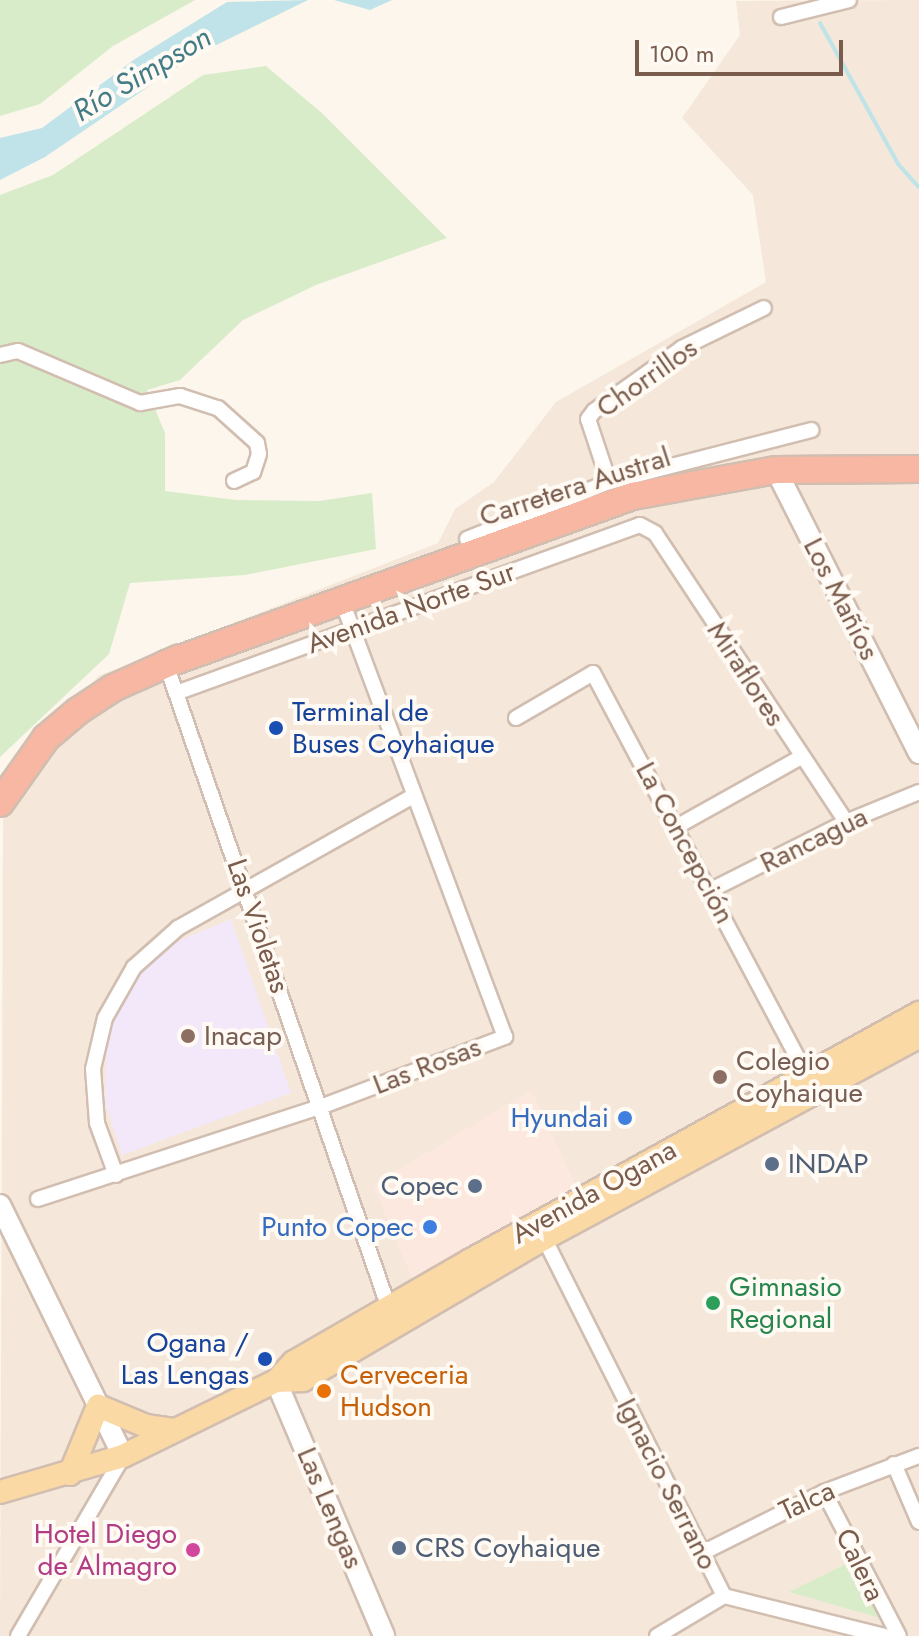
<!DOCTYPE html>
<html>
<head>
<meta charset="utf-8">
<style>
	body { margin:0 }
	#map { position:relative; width:919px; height:1636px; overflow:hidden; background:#fdf6ec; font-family:Jost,sans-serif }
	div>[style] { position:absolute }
	.residential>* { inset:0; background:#f5e8da }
	.commercial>* { inset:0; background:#fde8e0 }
	.education>* { inset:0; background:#f3e8fa }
	.green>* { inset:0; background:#d8ecc9 }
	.water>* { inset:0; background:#bfe3e8 }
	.stream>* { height:4px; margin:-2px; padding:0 2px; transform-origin:2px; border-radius:2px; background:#bfe3e8 }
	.roads { filter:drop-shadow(2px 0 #d1beb0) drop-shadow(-2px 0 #d1beb0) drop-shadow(0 2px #d1beb0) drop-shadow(0 -2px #d1beb0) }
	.street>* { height:14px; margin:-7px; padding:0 7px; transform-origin:7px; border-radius:7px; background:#fff }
	.secondary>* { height:20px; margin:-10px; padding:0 10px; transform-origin:10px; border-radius:10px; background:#fff }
	.primary>* { height:22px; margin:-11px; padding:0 11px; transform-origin:11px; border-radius:11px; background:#fbd9a5 }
	.highway>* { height:26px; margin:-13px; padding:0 13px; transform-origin:13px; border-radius:13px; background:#f7b7a3 }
	.dots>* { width:22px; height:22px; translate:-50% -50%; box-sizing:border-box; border:4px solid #fffaf3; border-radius:50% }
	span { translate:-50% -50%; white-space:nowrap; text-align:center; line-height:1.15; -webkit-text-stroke:8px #fffaf3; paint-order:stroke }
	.street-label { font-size:28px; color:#7a5c4d }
	.transit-label { font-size:28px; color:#164399 }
	.left { translate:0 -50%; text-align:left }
	.right { translate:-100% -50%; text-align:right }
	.education-label { font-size:28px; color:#785e54 }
	.shop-label { font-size:28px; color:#366cbe }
	.service-label { font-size:28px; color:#4e5e75 }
	.leisure-label { font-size:28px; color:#27864d }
	.food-label { font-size:28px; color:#c56008 }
	.hotel-label { font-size:28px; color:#b23c85 }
	.water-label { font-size:30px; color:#437c86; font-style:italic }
	.scale { position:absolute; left:635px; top:40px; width:208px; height:36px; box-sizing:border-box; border:4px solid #7a5c4d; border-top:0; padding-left:10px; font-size:24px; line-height:28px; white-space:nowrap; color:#7a5c4d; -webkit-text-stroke:6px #fffaf3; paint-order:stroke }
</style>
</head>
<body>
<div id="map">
	<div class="residential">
		<i style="clip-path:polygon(919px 0,919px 1636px,0 1636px,3px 820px,98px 676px,438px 543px,455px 509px,494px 482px,556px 402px,766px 282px,753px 195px,682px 118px,740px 35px,736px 1px)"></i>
	</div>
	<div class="commercial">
		<i style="clip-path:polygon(531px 1090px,576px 1186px,412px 1278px,373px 1185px)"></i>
	</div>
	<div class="education">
		<i style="clip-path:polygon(231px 919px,291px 1093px,122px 1155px,105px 1102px,108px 1016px,133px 976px,169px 945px)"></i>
	</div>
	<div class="green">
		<i style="clip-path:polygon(0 0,195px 0,113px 46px,40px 104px,0 116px)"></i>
		<i style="clip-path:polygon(266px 66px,323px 114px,447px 238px,316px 285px,243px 320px,180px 380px,147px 390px,165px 433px,165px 491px,236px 500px,319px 501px,372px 493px,376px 549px,245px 575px,130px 583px,109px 654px,0 757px,0 195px,53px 175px,203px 75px)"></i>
		<i style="clip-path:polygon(852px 1561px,880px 1618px,789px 1592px)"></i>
	</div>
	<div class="water">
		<i style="clip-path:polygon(308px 0,192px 57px,45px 157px,0 180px,0 138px,42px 128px,135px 59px,227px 2px)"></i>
		<i style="clip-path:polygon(334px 0,392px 0,370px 10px)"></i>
	</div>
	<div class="stream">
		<i style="left:811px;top:0;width:1px;rotate:45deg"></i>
		<i style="left:820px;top:23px;width:161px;rotate:61deg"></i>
		<i style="left:898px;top:164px;width:31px;rotate:48deg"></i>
	</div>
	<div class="roads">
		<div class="street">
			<i style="left:781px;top:17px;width:70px;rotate:-14deg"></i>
			<i style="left:0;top:355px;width:18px;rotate:-13deg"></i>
			<i style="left:18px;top:351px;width:133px;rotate:23.1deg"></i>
			<i style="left:140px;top:403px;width:41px;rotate:-9.9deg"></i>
			<i style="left:180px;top:396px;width:40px;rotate:18deg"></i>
			<i style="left:218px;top:408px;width:52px;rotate:41.9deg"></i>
			<i style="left:257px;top:443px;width:11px;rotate:80deg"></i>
			<i style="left:259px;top:454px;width:19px;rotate:108deg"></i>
			<i style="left:253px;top:472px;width:21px;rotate:155deg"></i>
			<i style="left:609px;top:482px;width:66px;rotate:-108.4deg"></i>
			<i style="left:588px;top:419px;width:10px;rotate:-53deg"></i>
			<i style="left:594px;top:411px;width:108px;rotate:-35.6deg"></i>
			<i style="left:682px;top:348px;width:91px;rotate:-26deg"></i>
			<i style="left:467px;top:539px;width:153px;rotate:-21.9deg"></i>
			<i style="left:609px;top:482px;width:209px;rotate:-14.4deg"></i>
			<i style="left:166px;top:664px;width:688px;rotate:70.91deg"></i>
			<i style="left:176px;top:693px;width:493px;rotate:-19.9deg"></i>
			<i style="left:640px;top:525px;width:17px;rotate:28deg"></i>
			<i style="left:655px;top:533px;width:346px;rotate:56.5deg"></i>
			<i style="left:516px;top:718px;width:89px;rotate:-30.3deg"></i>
			<i style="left:593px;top:673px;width:462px;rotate:62deg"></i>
			<i style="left:676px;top:827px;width:143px;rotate:-29.2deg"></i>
			<i style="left:711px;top:890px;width:151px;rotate:-26.7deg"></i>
			<i style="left:846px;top:822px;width:79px;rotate:-22.3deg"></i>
			<i style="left:116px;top:1175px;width:55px;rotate:-110.1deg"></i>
			<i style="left:97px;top:1123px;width:54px;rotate:-94.2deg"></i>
			<i style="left:93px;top:1069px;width:52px;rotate:-76.8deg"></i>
			<i style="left:105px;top:1018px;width:59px;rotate:-60.4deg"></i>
			<i style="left:134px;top:967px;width:59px;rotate:-41.6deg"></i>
			<i style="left:178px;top:928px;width:267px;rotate:-29.3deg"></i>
			<i style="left:38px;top:1199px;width:300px;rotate:-18.1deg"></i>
			<i style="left:323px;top:1106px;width:195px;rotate:-20.8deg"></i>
			<i style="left:505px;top:1037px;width:469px;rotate:-110.5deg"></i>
			<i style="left:541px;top:1232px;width:407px;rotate:63.3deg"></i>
			<i style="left:724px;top:1596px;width:166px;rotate:14deg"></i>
			<i style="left:894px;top:1464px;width:63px;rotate:66.7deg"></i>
			<i style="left:824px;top:1492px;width:162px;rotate:62.5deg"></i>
			<i style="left:697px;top:1549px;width:13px"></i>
			<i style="left:710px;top:1549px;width:127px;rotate:-26.6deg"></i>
			<i style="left:824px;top:1492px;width:102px;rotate:-20.8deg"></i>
			<i style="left:18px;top:1636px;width:208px;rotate:-59.7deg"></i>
			<i style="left:657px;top:1636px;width:78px;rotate:-30.8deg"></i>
		</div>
		<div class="secondary">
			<i style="left:776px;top:470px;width:317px;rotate:63.2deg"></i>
			<i style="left:0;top:1205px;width:280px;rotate:63.9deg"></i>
			<i style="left:276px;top:1381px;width:277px;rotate:67deg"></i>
		</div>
		<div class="primary">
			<i style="left:276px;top:1381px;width:27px;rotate:-2deg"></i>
			<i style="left:303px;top:1380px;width:281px;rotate:-30.4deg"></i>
			<i style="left:545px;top:1238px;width:425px;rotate:-28.3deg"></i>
			<i style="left:70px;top:1474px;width:74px;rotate:-67.6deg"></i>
			<i style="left:98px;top:1406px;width:52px;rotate:22.6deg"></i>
			<i style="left:146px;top:1426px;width:28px;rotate:8deg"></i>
			<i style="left:0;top:1492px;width:128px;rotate:-16.3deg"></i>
			<i style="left:123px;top:1456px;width:170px;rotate:-26.1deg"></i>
			<i style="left:276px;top:1381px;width:26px;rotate:-47deg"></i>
			<i style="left:294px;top:1362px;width:202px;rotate:-30deg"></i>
			<i style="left:469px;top:1261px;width:514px;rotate:-28.86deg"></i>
		</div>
		<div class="highway">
			<i style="left:166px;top:664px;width:496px;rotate:-19.8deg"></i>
			<i style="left:633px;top:496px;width:145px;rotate:-10.3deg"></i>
			<i style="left:776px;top:470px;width:143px;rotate:-0.4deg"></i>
			<i style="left:0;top:803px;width:80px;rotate:-54.7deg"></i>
			<i style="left:46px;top:738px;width:42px;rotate:-40.2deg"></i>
			<i style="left:78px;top:711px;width:42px;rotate:-33.3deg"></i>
			<i style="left:113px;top:688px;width:73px;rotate:-24.1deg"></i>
		</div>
	</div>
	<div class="dots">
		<i style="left:276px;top:728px;background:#1a4fb4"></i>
		<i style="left:188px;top:1036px;background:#8d6e63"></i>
		<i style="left:720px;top:1077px;background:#8d6e63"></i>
		<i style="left:625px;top:1118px;background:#3f7fe0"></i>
		<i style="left:772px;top:1164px;background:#5c6f8a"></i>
		<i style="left:475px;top:1186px;background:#5c6f8a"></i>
		<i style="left:430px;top:1227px;background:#3f7fe0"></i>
		<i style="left:713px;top:1303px;background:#2e9e5b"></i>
		<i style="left:265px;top:1359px;background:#1a4fb4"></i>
		<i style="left:324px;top:1391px;background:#e8710a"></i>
		<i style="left:399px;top:1548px;background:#5c6f8a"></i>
		<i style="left:193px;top:1550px;background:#d1479c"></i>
	</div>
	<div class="street-label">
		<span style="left:647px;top:378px;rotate:-35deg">Chorrillos</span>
		<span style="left:575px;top:487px;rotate:-18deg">Carretera Austral</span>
		<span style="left:841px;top:599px;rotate:63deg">Los Mañíos</span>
		<span style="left:411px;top:608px;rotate:-20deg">Avenida Norte Sur</span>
		<span style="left:746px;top:674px;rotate:57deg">Miraflores</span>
		<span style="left:814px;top:840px;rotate:-26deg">Rancagua</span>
		<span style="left:685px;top:843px;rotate:62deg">La Concepción</span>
		<span style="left:258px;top:926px;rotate:71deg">Las Violetas</span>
		<span style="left:427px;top:1066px;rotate:-21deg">Las Rosas</span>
		<span style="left:594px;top:1192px;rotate:-29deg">Avenida Ogana</span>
		<span style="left:667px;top:1484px;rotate:63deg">Ignacio Serrano</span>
		<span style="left:807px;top:1501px;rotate:-25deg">Talca</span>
		<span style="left:330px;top:1508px;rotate:67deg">Las Lengas</span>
		<span style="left:860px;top:1565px;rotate:64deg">Calera</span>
	</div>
	<div class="transit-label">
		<span class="left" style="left:292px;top:728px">Terminal de<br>Buses Coyhaique</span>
		<span class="right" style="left:249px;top:1359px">Ogana /<br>Las Lengas</span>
	</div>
	<div class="education-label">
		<span class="left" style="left:204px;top:1036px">Inacap</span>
		<span class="left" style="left:736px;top:1077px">Colegio<br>Coyhaique</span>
	</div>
	<div class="shop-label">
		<span class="right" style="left:609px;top:1118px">Hyundai</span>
		<span class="right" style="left:414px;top:1227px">Punto Copec</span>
	</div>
	<div class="service-label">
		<span class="left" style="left:788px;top:1164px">INDAP</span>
		<span class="right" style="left:459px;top:1186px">Copec</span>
		<span class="left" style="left:415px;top:1548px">CRS Coyhaique</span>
	</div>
	<div class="leisure-label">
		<span class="left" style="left:729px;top:1303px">Gimnasio<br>Regional</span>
	</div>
	<div class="food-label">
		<span class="left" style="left:340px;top:1391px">Cerveceria<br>Hudson</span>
	</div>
	<div class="hotel-label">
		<span class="right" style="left:177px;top:1550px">Hotel Diego<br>de Almagro</span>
	</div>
	<div class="water-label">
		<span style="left:142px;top:74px;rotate:-31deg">Río Simpson</span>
	</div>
	<div class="scale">100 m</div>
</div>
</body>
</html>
